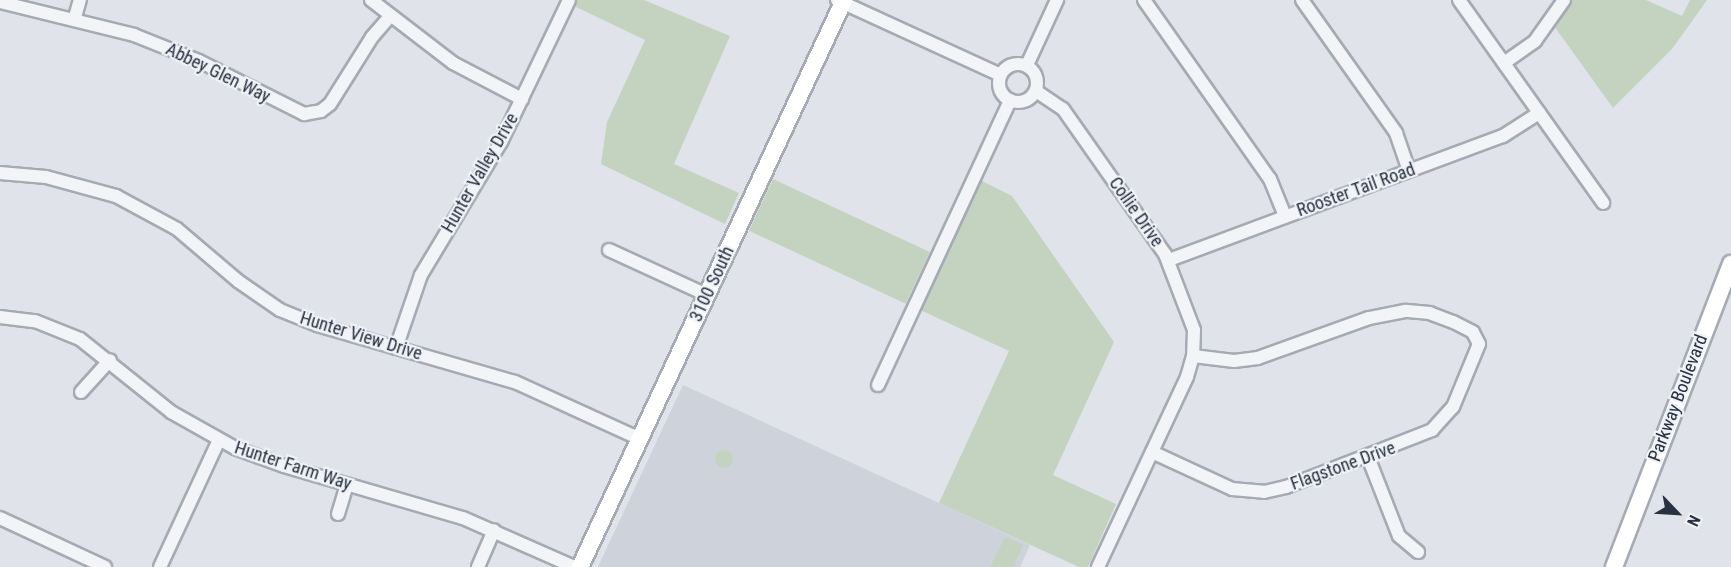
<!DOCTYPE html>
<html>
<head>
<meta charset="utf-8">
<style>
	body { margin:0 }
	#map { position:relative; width:1731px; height:567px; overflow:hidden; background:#e0e3e9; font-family:"Roboto Condensed",sans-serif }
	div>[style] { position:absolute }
	.built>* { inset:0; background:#cdd2db }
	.green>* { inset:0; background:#c4d3c0; transform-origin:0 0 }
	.round { border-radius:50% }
	.roads { filter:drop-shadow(2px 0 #a5aab3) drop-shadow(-2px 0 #a5aab3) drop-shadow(0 2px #a5aab3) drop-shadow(0 -2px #a5aab3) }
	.street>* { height:12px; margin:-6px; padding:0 6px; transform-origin:6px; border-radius:6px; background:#f2f4f7 }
	.street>.ring { margin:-6px; padding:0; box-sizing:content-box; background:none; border:12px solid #f2f4f7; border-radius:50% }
	.secondary>* { height:16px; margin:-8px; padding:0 8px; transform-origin:8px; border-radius:8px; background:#fff }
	span { translate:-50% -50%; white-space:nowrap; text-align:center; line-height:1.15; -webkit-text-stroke:4.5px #eff2f6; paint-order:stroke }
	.street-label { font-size:18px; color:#283041 }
	.north { position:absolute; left:1647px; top:483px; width:60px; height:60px; -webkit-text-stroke:4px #eff2f6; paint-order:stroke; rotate:115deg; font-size:16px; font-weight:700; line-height:24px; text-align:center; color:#283041 }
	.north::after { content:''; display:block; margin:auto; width:21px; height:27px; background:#283041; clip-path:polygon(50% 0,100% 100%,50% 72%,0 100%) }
</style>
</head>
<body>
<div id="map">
	<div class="built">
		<i style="clip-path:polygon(683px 385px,1030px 545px,1020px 567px,598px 567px)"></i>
	</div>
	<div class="green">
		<i style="clip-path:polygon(576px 0,644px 0,730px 36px,674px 164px,739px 193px,725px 224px,601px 164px,607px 122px,645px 40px,574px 6px)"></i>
		<i style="clip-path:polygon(1571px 0,1646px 0,1682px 16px,1690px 0,1707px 0,1672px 49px,1613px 108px,1554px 26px)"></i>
		<i style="left:773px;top:179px;width:173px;height:57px;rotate:25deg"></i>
		<i style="clip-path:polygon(980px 180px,1012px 196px,1114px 342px,1053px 475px,1116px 504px,1088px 567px,1079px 567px,939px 503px,1009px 351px,920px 310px)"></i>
		<i class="round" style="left:715px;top:450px;width:18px;height:18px"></i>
		<i style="clip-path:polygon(1005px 537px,1023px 545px,1013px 567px,990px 567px)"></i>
	</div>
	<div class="roads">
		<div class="street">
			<i style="left:371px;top:0;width:103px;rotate:37.5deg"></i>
			<i style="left:453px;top:63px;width:78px;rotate:27.6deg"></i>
			<i style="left:837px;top:0;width:180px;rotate:24.6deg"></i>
			<i style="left:1144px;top:0;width:219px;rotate:54.9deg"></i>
			<i style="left:1270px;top:179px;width:40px;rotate:68deg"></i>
			<i style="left:1302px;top:0;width:163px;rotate:54.7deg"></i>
			<i style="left:1396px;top:133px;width:39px;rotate:71deg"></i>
			<i style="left:1459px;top:0;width:249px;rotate:54.6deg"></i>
			<i style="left:0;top:2px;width:138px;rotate:13.8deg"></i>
			<i style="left:134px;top:35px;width:70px;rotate:21.8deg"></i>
			<i style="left:199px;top:61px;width:118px;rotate:26.8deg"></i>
			<i style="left:304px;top:114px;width:17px;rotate:-10deg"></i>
			<i style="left:321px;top:111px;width:11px;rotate:-38deg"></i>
			<i style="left:330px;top:104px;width:79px;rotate:-57.9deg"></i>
			<i style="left:372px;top:37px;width:28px;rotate:-49deg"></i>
			<i style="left:75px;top:17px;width:18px;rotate:-74deg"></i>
			<i style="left:1504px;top:63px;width:38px;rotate:-35deg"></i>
			<i style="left:1535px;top:41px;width:50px;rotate:-54.7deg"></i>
			<i class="ring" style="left:999px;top:64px;width:26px;height:26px"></i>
			<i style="left:1027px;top:65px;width:72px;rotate:-65.2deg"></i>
			<i style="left:1036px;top:91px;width:32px;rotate:34deg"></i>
			<i style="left:1063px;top:109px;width:177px;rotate:54.9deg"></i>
			<i style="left:1165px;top:254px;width:81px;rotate:69.1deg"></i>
			<i style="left:1194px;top:330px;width:26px;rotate:92deg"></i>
			<i style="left:1193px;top:356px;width:22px;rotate:106deg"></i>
			<i style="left:1187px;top:377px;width:210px;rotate:115.1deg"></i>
			<i style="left:0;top:173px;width:46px;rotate:5deg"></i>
			<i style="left:46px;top:177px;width:73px;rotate:15.2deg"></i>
			<i style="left:116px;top:196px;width:69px;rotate:28.4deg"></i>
			<i style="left:177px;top:229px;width:80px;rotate:40.4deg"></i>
			<i style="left:238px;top:281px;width:51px;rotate:34.6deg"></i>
			<i style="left:280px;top:310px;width:40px;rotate:22deg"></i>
			<i style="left:317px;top:325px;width:206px;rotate:16.1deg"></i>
			<i style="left:515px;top:382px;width:137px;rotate:24.5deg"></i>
			<i style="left:609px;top:250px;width:108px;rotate:24.7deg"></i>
			<i style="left:1169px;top:260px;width:356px;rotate:-20.4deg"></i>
			<i style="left:1503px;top:136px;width:43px;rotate:-32.6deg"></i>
			<i style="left:0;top:317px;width:35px;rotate:7deg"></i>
			<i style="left:35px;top:321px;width:48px;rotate:21.8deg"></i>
			<i style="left:80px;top:339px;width:117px;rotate:38.7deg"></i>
			<i style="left:171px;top:412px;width:73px;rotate:29.4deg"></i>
			<i style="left:235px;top:448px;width:52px;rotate:20.2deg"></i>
			<i style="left:284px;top:466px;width:186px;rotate:16.2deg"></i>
			<i style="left:463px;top:518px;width:121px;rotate:23.8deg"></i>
			<i style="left:396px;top:348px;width:77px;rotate:-71.1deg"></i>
			<i style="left:421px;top:275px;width:155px;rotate:-59deg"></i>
			<i style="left:501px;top:142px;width:157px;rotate:-64.4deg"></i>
			<i style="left:878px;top:385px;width:314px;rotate:-65.1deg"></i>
			<i style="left:81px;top:392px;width:43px;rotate:-47.8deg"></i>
			<i style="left:1152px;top:452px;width:88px;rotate:24.8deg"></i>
			<i style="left:1232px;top:489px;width:32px;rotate:5deg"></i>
			<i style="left:1264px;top:492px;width:23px;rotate:-13deg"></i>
			<i style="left:1286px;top:487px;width:157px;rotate:-21.3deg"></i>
			<i style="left:1432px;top:430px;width:31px;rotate:-48deg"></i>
			<i style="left:1453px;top:407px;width:68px;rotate:-67.6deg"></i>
			<i style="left:1479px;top:344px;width:13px;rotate:-117deg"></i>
			<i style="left:1473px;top:332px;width:22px;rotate:-153deg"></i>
			<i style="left:1453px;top:322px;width:25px;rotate:-159deg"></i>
			<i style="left:1430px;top:313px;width:25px;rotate:-175deg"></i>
			<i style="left:1405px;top:311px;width:37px;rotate:169deg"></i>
			<i style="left:1369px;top:318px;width:118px;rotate:160.2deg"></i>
			<i style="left:1258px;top:358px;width:24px;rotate:173deg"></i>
			<i style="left:1234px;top:361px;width:41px;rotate:-173deg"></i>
			<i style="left:1368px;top:457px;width:85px;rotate:68.6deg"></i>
			<i style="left:1399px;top:536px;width:25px;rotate:40deg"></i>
			<i style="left:338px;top:514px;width:31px;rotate:-73deg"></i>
			<i style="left:0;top:518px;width:116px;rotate:25deg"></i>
			<i style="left:160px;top:567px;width:140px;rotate:-65.1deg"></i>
			<i style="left:478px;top:567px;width:40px;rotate:-66.6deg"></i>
		</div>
		<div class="secondary">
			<i style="left:580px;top:567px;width:625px;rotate:-65.03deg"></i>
			<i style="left:1614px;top:567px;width:325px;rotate:-68.9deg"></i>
		</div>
	</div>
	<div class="street-label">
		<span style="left:218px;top:73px;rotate:26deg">Abbey Glen Way</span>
		<span style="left:480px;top:173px;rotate:-60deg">Hunter Valley Drive</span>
		<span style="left:1356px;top:190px;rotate:-20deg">Rooster Tail Road</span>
		<span style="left:1136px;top:212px;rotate:55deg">Collie Drive</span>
		<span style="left:712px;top:284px;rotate:-65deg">3100 South</span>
		<span style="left:361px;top:336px;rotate:17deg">Hunter View Drive</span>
		<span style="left:1678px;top:398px;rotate:-69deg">Parkway Boulevard</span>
		<span style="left:293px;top:466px;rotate:18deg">Hunter Farm Way</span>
		<span style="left:1343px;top:466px;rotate:-20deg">Flagstone Drive</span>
	</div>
	<div class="north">N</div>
</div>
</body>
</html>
